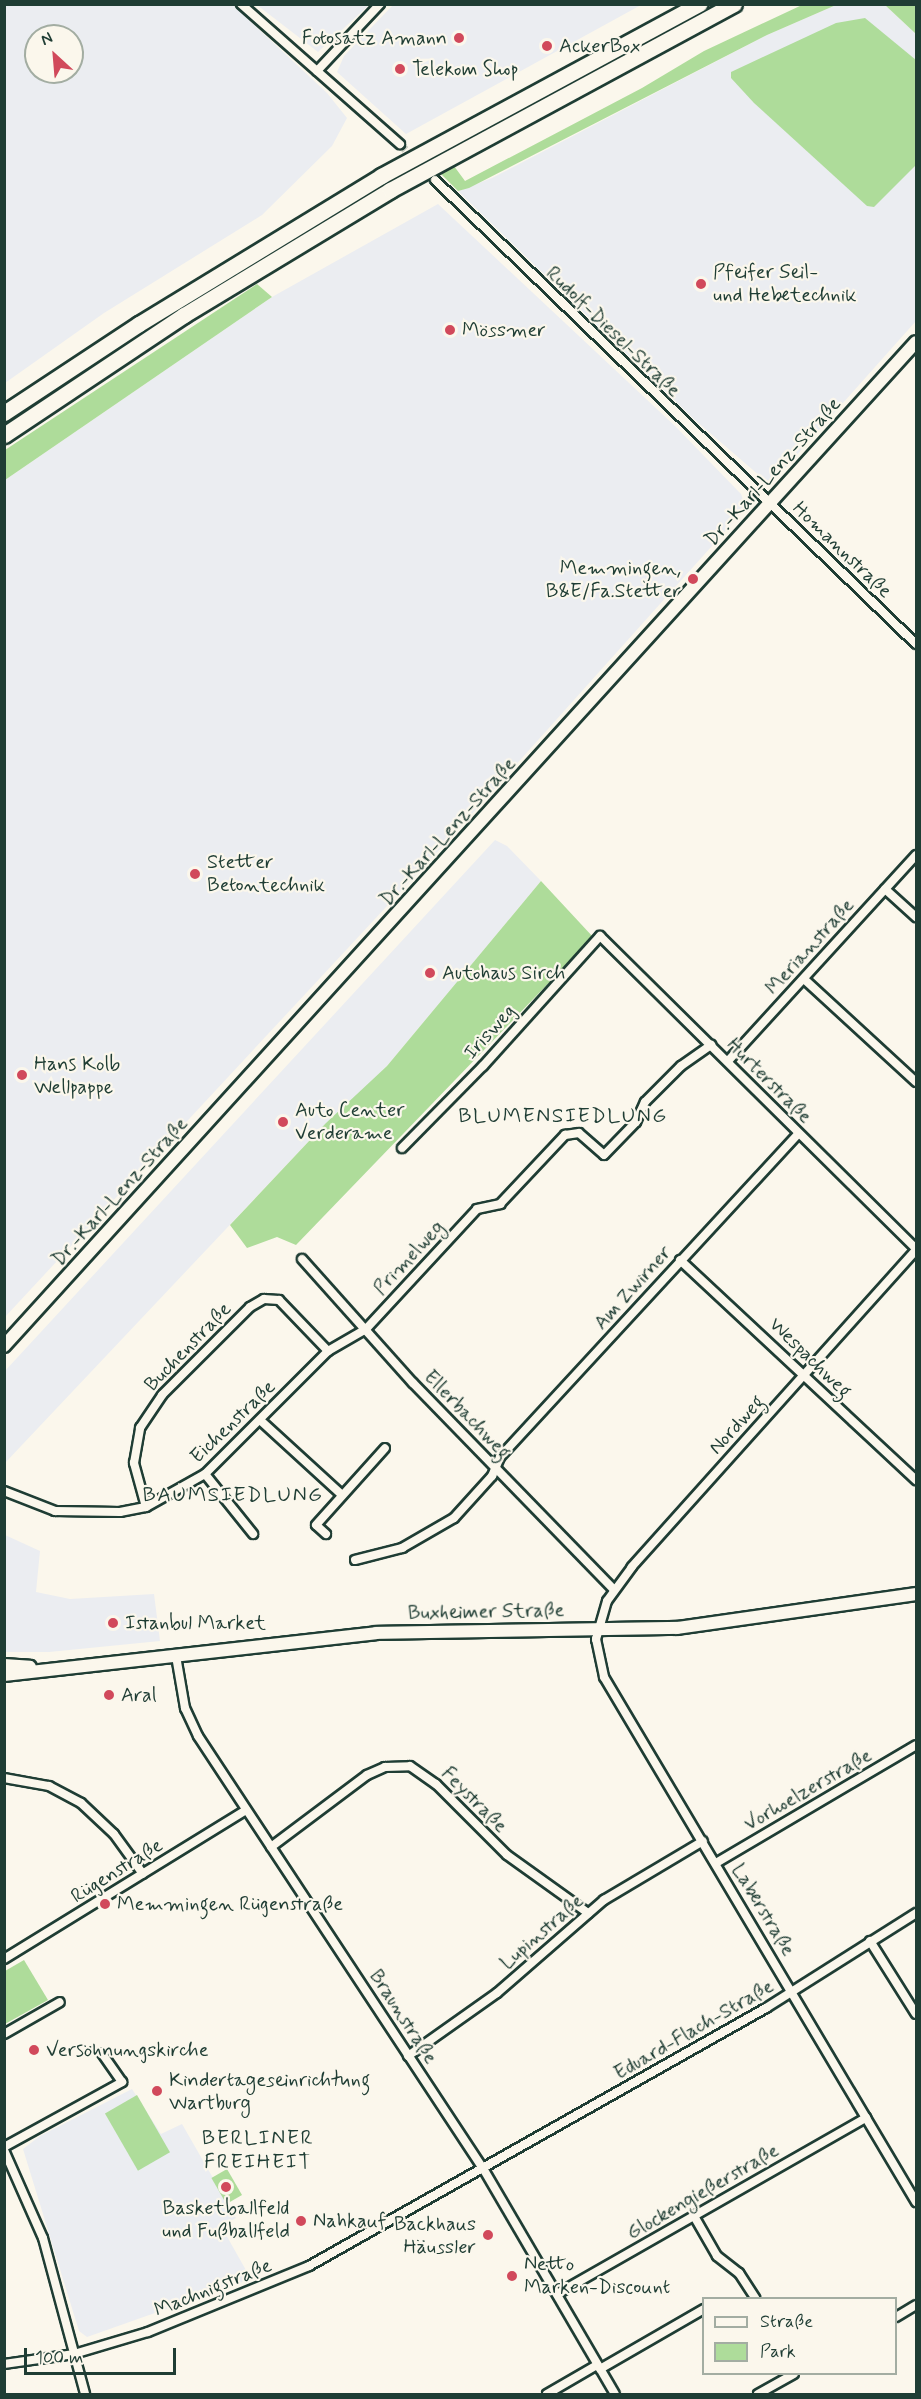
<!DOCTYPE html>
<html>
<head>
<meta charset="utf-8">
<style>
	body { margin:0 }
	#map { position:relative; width:921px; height:2399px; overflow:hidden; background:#fbf7ec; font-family:Mynerve,sans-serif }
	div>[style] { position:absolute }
	.built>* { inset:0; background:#ebedf1 }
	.green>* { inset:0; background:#aedc9a; transform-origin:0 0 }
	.street-tunnel>* { height:8px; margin-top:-4px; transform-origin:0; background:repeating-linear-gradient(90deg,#cfd2c7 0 8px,transparent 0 12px) }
	.roads { filter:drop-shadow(2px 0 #1f3d34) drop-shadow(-2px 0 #1f3d34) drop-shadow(0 2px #1f3d34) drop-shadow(0 -2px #1f3d34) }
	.street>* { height:8px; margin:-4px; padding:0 4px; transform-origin:4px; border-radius:4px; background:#fbf7ec }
	.secondary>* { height:12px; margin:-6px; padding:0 6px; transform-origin:6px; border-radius:6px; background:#fbf7ec }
	.highway>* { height:15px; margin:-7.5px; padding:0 7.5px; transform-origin:7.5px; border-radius:7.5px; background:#fbf7ec }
	.dots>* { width:16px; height:16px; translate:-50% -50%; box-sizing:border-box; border:3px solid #fbf7ec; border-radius:50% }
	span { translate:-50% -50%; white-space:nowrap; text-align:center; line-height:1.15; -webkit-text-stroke:4.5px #fbf7ec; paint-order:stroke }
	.poi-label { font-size:20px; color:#1f3d34 }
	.right { translate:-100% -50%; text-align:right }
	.left { translate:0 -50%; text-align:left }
	.street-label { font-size:20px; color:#1f3d34 }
	.neighbourhood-label { font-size:21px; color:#1f3d34; letter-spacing:1.5px }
	.frame { position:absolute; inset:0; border:6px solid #1f3d34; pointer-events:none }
	.legend { position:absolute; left:702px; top:2297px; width:195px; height:78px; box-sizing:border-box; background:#fbf7ec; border:2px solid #a3ada2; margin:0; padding:8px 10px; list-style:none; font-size:18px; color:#1f3d34 }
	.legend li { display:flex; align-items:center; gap:12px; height:30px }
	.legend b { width:30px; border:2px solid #a3ada2 }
	.north { position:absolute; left:24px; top:24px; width:60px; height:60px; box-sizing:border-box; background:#fbf7ec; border:2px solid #a3ada2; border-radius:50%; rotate:334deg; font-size:16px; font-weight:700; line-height:24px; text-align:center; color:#1f3d34 }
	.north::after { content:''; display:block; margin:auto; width:21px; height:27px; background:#d1495b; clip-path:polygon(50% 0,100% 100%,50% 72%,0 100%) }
	.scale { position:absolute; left:24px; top:2348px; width:152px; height:27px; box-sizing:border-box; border:3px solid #1f3d34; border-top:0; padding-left:8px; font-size:18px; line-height:21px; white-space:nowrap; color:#1f3d34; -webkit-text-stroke:4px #fbf7ec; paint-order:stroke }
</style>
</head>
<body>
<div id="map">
	<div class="built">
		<i style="clip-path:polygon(evenodd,4px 5px,233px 5px,327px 93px,347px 118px,332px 146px,262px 215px,104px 313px,5px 383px,4px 5px,36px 36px,72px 36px,72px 72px,36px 72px,36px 36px)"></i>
		<i style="clip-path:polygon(257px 5px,369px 5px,318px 52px)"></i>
		<i style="clip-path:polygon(393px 5px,393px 4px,641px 5px,406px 134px,337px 72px,344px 56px)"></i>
		<i style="clip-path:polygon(836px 5px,885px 5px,916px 34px,916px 321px,777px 477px,767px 482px,695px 420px,458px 191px,492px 178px,767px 35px)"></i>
		<i style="clip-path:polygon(438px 204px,675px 426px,741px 494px,746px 508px,453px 835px,5px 1317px,5px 480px,272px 297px)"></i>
		<i style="clip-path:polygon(495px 840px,507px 846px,541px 881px,387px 1066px,309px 1141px,5px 1463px,4px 1372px)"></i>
		<i style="clip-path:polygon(5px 1535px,40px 1551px,36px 1592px,70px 1599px,154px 1594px,160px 1641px,49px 1652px,5px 1652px)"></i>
		<i style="clip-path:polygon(132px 2089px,161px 2134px,182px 2124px,236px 2218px,221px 2226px,251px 2279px,87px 2337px,79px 2331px,23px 2149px,40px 2136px)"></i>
	</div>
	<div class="green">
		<i style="clip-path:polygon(802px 5px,836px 5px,767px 35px,469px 188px,458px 191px,441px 174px,454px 166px,465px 181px,642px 88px,704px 51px)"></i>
		<i style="clip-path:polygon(885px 5px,916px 5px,916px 34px)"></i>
		<i style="clip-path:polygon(865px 18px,916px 60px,916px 165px,874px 207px,867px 206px,754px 103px,731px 78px,731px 72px,836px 23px)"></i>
		<i style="clip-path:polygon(257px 284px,272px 297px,5px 480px,5px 450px)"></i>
		<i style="clip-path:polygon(541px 881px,593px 937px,296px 1245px,277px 1237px,247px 1248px,230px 1225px,326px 1123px,387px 1066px)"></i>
		<i style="clip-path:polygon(24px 1960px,48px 2000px,5px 2024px,5px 1971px)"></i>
		<i style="left:137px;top:2095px;width:66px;height:37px;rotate:60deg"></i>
		<i style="left:227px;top:2169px;width:30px;height:18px;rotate:60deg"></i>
	</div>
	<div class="street-tunnel">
		<i style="left:400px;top:144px;width:23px;rotate:47deg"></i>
	</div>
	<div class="roads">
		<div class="street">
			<i style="left:241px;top:4px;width:212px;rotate:41.4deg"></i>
			<i style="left:317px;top:71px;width:92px;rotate:-46.8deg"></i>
			<i style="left:435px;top:180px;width:668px;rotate:43.97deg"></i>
			<i style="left:885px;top:889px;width:42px;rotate:42.1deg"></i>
			<i style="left:804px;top:979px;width:152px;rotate:42.6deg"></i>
			<i style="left:728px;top:1061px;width:279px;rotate:-47.6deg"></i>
			<i style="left:402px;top:1148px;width:115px;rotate:-45.4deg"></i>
			<i style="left:483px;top:1066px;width:175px;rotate:-48deg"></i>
			<i style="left:600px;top:936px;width:445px;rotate:44.7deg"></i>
			<i style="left:916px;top:1250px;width:426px;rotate:131.9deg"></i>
			<i style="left:632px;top:1567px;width:42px;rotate:126.3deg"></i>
			<i style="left:607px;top:1601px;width:40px;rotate:106deg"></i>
			<i style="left:596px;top:1639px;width:39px;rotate:78deg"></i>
			<i style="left:604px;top:1677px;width:611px;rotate:59.28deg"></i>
			<i style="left:302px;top:1259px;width:166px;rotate:48.2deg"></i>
			<i style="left:413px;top:1383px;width:287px;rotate:45.8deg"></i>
			<i style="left:680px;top:1260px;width:323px;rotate:43deg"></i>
			<i style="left:260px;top:1420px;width:110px;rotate:42.4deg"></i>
			<i style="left:205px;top:1474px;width:77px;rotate:51.3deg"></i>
			<i style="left:4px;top:1491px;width:55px;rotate:21.4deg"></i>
			<i style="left:55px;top:1511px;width:65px;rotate:0.9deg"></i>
			<i style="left:120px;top:1512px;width:26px;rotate:-11deg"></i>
			<i style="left:146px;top:1507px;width:68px;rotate:-29.2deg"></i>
			<i style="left:205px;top:1474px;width:174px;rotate:-45deg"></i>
			<i style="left:328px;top:1351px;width:44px;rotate:-30.1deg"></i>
			<i style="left:366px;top:1329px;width:163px;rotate:-47.2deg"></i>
			<i style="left:477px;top:1209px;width:24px;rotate:-12deg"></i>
			<i style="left:500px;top:1204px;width:95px;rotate:-46.7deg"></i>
			<i style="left:565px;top:1135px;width:14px;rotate:-8deg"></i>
			<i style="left:579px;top:1133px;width:33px;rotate:41deg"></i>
			<i style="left:604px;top:1155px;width:46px;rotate:-45.9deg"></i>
			<i style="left:636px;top:1122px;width:22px;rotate:-66deg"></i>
			<i style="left:645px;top:1102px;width:51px;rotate:-45deg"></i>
			<i style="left:681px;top:1066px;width:37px;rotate:-35deg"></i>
			<i style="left:146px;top:1507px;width:46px;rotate:-105.3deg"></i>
			<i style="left:134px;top:1463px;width:36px;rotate:-80deg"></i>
			<i style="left:140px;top:1428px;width:40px;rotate:-56deg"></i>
			<i style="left:162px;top:1395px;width:124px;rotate:-45deg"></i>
			<i style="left:250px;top:1307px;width:16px;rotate:-30deg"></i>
			<i style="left:264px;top:1299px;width:15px;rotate:4deg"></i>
			<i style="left:279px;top:1300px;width:71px;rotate:46.1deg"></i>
			<i style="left:326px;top:1534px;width:13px;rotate:-138deg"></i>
			<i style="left:316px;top:1525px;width:103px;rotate:-48.1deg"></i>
			<i style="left:355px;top:1560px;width:49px;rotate:-14.3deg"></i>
			<i style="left:402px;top:1548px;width:60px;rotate:-30deg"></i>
			<i style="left:454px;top:1518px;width:57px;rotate:-47.9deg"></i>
			<i style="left:492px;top:1476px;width:21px;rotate:-67deg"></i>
			<i style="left:500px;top:1457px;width:439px;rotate:-47.3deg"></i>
			<i style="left:176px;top:1656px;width:53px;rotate:80.2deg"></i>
			<i style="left:185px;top:1708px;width:31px;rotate:65deg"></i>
			<i style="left:198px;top:1736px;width:520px;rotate:56.62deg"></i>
			<i style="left:484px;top:2170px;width:259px;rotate:59.7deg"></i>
			<i style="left:4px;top:1778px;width:46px;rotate:10.1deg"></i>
			<i style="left:49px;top:1786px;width:36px;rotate:28deg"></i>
			<i style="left:81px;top:1803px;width:45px;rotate:43.2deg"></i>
			<i style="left:114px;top:1834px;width:49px;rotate:54.1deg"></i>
			<i style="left:271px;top:1847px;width:120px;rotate:-36.9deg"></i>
			<i style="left:367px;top:1775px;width:20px;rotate:-24deg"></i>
			<i style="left:385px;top:1767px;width:25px;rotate:-2deg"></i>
			<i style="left:410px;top:1766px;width:32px;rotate:35deg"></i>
			<i style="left:436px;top:1784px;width:100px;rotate:45deg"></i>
			<i style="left:507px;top:1855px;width:100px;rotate:35.6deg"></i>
			<i style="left:716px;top:1863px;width:232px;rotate:-30.5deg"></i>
			<i style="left:870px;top:1941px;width:86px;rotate:57.8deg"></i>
			<i style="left:4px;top:1959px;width:284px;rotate:-31.6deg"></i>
			<i style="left:4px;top:2034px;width:64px;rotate:-29.7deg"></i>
			<i style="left:408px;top:2056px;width:109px;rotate:-35.3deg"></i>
			<i style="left:497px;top:1993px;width:142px;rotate:-41deg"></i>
			<i style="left:604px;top:1900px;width:115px;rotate:-30.8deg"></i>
			<i style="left:4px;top:2147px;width:135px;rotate:-28.8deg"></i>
			<i style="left:122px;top:2082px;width:35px;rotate:-125deg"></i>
			<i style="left:4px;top:2150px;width:96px;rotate:66.1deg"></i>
			<i style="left:43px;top:2238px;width:162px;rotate:74.9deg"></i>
			<i style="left:694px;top:2216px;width:46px;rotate:60.1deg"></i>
			<i style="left:717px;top:2256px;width:28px;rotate:38deg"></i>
			<i style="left:739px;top:2273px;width:30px;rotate:57deg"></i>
			<i style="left:557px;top:2294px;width:356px;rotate:-29.7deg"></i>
			<i style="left:896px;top:2317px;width:23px;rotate:-31deg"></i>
			<i style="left:4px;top:2364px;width:71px;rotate:-8.1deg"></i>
			<i style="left:74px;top:2354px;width:77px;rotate:-16.6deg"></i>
			<i style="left:148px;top:2332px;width:174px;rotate:-22.3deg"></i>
			<i style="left:309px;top:2266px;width:525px;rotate:-29.45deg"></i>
			<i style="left:766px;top:2008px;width:178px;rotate:-32.3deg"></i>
			<i style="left:600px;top:2369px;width:120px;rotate:-30deg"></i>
			<i style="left:547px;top:2394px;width:58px;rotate:-30.1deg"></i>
			<i style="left:758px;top:2394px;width:41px;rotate:-29.1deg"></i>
		</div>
		<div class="secondary">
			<i style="left:4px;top:1346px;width:1356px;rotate:-47.75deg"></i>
			<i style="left:4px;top:1665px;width:26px;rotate:4deg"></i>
			<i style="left:4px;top:1675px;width:374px;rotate:-6.4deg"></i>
			<i style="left:376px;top:1633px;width:301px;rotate:-1deg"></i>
			<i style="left:677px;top:1628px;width:241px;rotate:-8.1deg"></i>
		</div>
		<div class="highway">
			<i style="left:4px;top:413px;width:162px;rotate:-33.4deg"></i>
			<i style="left:139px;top:324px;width:284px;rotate:-31.4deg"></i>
			<i style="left:381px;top:176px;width:362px;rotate:-28.4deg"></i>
			<i style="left:4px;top:435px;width:216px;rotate:-33.7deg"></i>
			<i style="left:184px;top:315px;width:241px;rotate:-31.2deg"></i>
			<i style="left:390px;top:190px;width:391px;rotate:-28.4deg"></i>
		</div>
	</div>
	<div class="dots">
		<i style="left:459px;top:38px;background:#d1495b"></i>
		<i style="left:547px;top:46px;background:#d1495b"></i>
		<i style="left:400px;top:69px;background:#d1495b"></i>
		<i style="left:701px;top:284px;background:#d1495b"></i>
		<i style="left:450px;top:330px;background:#d1495b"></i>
		<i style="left:693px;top:579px;background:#d1495b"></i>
		<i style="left:195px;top:874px;background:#d1495b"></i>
		<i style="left:430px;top:973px;background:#d1495b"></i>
		<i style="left:22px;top:1075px;background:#d1495b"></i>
		<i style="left:283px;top:1122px;background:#d1495b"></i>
		<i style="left:113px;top:1623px;background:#d1495b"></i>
		<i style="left:109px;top:1695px;background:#d1495b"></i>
		<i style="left:105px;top:1904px;background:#d1495b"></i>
		<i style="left:34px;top:2050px;background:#d1495b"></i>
		<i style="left:157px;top:2091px;background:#d1495b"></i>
		<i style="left:226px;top:2187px;background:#d1495b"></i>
		<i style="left:301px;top:2221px;background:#d1495b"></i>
		<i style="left:488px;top:2235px;background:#d1495b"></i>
		<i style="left:512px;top:2276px;background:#d1495b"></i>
	</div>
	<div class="poi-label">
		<span class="right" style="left:447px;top:38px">Fotosatz Amann</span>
		<span class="left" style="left:559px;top:46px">AckerBox</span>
		<span class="left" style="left:412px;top:69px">Telekom Shop</span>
		<span class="left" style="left:713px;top:284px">Pfeifer Seil-<br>und Hebetechnik</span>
		<span class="left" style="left:462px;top:330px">Mössmer</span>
		<span class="right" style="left:681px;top:580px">Memmingen,<br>B&amp;E/Fa.Stetter</span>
		<span class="left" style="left:207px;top:874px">Stetter<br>Betontechnik</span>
		<span class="left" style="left:442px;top:973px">Autohaus Sirch</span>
		<span class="left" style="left:34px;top:1076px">Hans Kolb<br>Wellpappe</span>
		<span class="left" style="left:295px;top:1122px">Auto Center<br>Verderame</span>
		<span class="left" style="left:125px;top:1623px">Istanbul Market</span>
		<span class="left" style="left:121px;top:1695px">Aral</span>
		<span class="left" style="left:117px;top:1904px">Memmingen Rügenstraße</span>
		<span class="left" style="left:46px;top:2050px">Versöhnungskirche</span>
		<span class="left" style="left:169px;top:2092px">Kindertageseinrichtung<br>Wartburg</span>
		<span style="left:226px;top:2220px">Basketballfeld<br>und Fußballfeld</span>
		<span class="left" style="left:313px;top:2221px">Nahkauf</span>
		<span class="right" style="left:476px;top:2236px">Backhaus<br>Häussler</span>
		<span class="left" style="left:524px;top:2276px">Netto<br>Marken-Discount</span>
	</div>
	<div class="street-label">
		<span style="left:613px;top:332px;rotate:44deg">Rudolf-Diesel-Straße</span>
		<span style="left:773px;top:472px;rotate:-48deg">Dr.-Karl-Lenz-Straße</span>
		<span style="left:842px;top:550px;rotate:44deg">Homannstraße</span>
		<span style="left:448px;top:832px;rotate:-48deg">Dr.-Karl-Lenz-Straße</span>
		<span style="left:810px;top:947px;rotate:-48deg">Merianstraße</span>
		<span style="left:490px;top:1032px;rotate:-48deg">Irisweg</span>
		<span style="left:769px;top:1081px;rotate:45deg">Hurterstraße</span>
		<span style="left:120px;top:1192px;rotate:-48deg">Dr.-Karl-Lenz-Straße</span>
		<span style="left:409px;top:1258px;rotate:-47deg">Primelweg</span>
		<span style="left:633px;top:1288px;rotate:-48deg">Am Zwirner</span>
		<span style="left:188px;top:1347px;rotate:-46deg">Buchenstraße</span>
		<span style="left:810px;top:1358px;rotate:44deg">Wespachweg</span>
		<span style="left:467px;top:1415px;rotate:46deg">Ellerbachweg</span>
		<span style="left:233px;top:1422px;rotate:-44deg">Eichenstraße</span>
		<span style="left:737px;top:1425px;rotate:-48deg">Nordweg</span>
		<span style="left:486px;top:1612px;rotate:-1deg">Buxheimer Straße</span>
		<span style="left:808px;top:1790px;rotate:-30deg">Vorhoelzerstraße</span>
		<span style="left:474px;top:1800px;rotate:45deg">Feystraße</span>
		<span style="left:117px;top:1871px;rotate:-32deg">Rügenstraße</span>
		<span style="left:763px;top:1910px;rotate:59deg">Laberstraße</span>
		<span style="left:542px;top:1932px;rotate:-41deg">Lupinstraße</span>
		<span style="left:403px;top:2017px;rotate:57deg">Braunstraße</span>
		<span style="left:694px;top:2030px;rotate:-30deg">Eduard-Flach-Straße</span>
		<span style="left:703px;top:2192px;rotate:-30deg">Glockengießerstraße</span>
		<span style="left:213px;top:2288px;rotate:-22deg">Machnigstraße</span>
	</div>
	<div class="neighbourhood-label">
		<span style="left:563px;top:1116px">BLUMENSIEDLUNG</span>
		<span style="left:233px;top:1495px">BAUMSIEDLUNG</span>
		<span style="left:258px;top:2150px">BERLINER<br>FREIHEIT</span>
	</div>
	<div class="frame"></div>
	<ul class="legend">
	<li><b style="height:8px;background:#fbf7ec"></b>Straße</li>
	<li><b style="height:16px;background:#aedc9a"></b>Park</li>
	</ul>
	<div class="north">N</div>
	<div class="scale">100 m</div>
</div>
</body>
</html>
